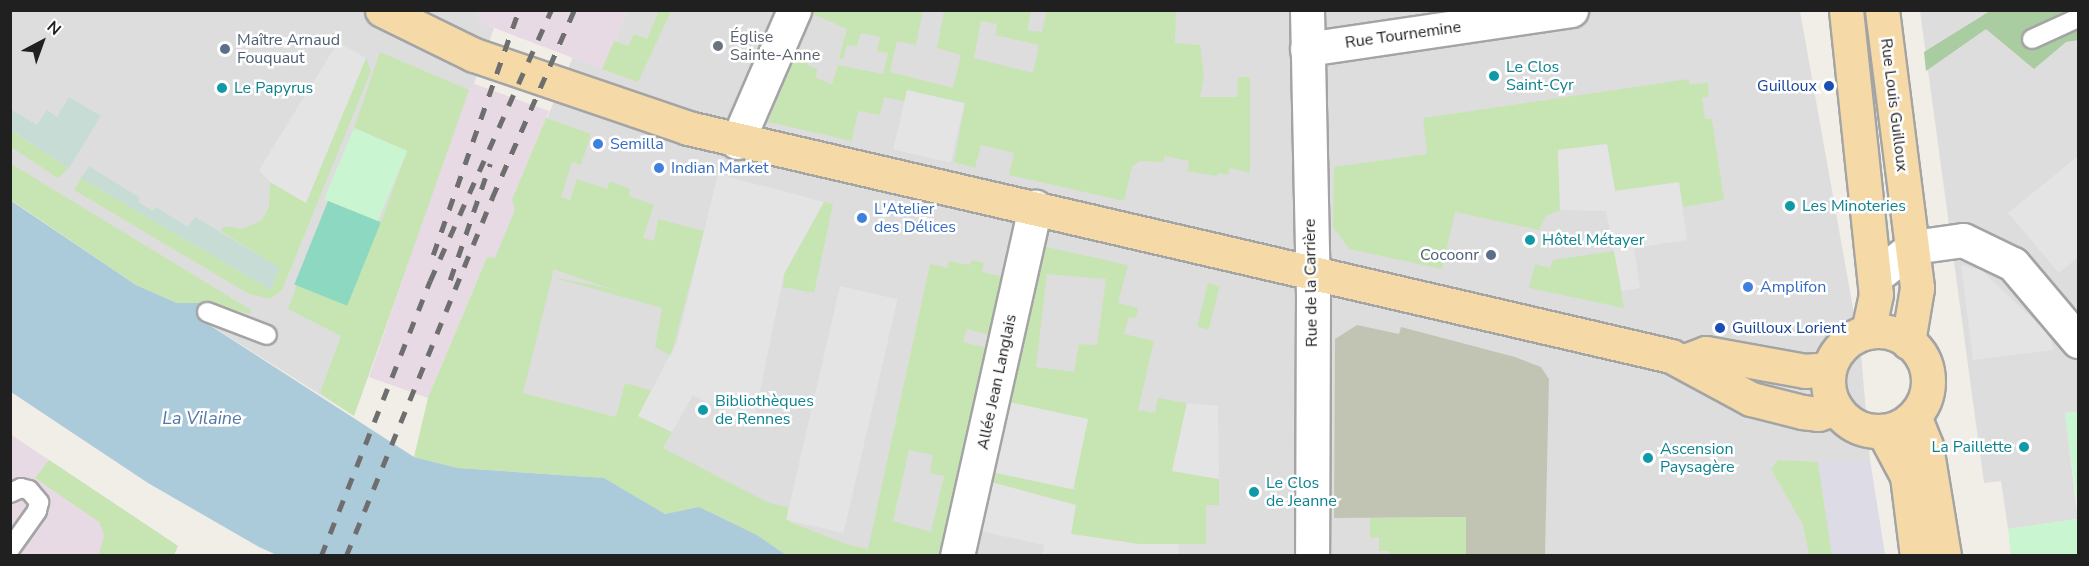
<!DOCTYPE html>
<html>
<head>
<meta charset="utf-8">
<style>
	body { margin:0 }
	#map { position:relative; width:2089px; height:566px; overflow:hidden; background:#f0eee7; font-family:"Nunito Sans",sans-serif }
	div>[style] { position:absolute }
	.residential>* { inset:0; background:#dedddd }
	.industrial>* { inset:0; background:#e8dae4 }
	.construction>* { inset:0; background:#c2c4b3 }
	.grass>* { inset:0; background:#c7e5b2; transform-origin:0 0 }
	.forest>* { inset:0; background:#a9cca0 }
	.wetland>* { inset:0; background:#c6dcd4 }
	.park>* { inset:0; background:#c9f5d0; transform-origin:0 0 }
	.pitch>* { inset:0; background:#8cd8c1; transform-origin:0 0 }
	.parking>* { inset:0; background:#e4e4e4; transform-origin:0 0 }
	.plaza>* { inset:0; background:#dddce6 }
	.water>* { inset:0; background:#accbda }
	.roads { filter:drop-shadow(2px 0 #a4a4a4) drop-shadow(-2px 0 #a4a4a4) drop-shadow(0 2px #a4a4a4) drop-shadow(0 -2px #a4a4a4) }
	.service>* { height:18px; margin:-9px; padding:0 9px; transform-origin:9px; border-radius:9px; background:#fff }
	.minor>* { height:33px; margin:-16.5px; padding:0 16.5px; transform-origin:16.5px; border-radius:16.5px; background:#fff }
	.primary>* { height:33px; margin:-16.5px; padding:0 16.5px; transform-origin:16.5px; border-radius:16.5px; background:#f5daa8 }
	.primary>.ring { margin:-16.5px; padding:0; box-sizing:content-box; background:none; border:33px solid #f5daa8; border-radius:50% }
	.rail>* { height:4.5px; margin-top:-2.25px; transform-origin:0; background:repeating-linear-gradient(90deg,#6e6e6e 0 12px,transparent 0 24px) }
	.dots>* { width:16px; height:16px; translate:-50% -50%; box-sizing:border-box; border:3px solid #fff; border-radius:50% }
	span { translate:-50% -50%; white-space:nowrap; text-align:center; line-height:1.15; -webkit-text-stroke:5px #fff; paint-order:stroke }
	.street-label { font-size:16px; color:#202020 }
	.worship-label { font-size:16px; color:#5b616d }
	.left { translate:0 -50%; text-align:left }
	.service-label { font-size:16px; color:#4e5e75 }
	.right { translate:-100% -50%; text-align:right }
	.culture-label { font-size:16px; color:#0d838f }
	.transit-label { font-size:16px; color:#164399 }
	.shop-label { font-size:16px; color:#366cbe }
	.water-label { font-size:18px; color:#5477a9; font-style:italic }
	.frame { position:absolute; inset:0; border:12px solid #202020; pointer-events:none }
	.north { position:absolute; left:12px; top:12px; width:60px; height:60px; -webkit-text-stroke:4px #fff; paint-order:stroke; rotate:41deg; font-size:16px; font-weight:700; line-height:24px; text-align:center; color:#202020 }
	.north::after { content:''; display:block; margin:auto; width:21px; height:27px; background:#202020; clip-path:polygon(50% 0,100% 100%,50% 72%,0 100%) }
</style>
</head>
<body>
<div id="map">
	<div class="residential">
		<i style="clip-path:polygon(10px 11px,480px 11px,477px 21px,494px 28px,354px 416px,199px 318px,206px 304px,11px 200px)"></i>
		<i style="clip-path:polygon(627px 11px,1800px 11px,1861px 353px,1870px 461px,1885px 555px,786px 555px,757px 535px,665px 514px,428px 398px,573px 57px,602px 68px)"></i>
		<i style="clip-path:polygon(1920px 11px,2078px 11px,2078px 412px,2065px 413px,2078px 519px,2008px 529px,2001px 481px,1984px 483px)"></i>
	</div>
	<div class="industrial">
		<i style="clip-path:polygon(480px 11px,627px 11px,602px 69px,476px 21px)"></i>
		<i style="clip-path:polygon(472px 83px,549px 111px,512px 199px,515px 209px,495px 259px,487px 257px,428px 398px,369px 377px)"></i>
		<i style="clip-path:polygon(10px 434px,178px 546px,174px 555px,11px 555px)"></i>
	</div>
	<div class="construction">
		<i style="clip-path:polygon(1357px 325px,1399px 334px,1401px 327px,1515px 357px,1541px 367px,1549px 379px,1545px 555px,1466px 555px,1466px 517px,1334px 518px,1335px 339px)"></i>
	</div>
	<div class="grass">
		<i style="clip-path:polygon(659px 10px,671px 11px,638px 82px,602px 69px,614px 41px,628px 46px,634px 34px,647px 39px)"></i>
		<i style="clip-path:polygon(evenodd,815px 11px,923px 11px,916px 45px,897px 41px,890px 72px,953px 88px,961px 55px,937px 48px,944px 11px,1031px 11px,1027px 30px,1042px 32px,1047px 11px,1176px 11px,1175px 43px,1200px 45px,1204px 76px,1200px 97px,1237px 97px,1238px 77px,1250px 77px,1250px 173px,1230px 168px,1228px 175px,1218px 173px,1217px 176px,1187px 171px,1189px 161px,1165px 156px,1163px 162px,1140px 161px,1132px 167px,1124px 201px,1009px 175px,1014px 153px,981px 145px,975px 168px,954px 162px,965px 103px,907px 91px,906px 102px,884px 97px,880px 115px,858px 111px,852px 141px,768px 122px,797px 52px,810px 58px,807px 65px,817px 69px,816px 78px,832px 84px,838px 65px,883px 74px,888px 53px,877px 51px,880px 37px,861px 33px,857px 46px,847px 45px,843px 59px,839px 58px,847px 29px,813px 14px,815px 11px,981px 21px,997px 24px,995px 35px,1039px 45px,1033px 73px,974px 58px,981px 21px)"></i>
		<i style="clip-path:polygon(380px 52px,469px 90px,354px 416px,320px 393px,341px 336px,288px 309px,328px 201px,381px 222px,407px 151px,354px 128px)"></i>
		<i style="clip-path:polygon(366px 58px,371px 71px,282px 290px,270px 299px,249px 294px,74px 190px,81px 178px,271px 290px,279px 268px,221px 231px,224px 226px,243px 229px,262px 220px,269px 207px,270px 182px,306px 202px)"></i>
		<i style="clip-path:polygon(1689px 79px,1689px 84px,1708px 83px,1709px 96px,1702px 98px,1705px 119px,1712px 119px,1724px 200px,1683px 207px,1679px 183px,1615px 191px,1607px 144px,1558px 150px,1560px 210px,1546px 216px,1539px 230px,1455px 212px,1442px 269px,1349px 249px,1333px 227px,1334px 167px,1427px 154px,1423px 118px)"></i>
		<i style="clip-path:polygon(evenodd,546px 118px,591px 134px,581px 165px,572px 162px,561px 197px,570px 200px,577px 179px,607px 189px,610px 181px,630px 189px,629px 196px,654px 205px,643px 238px,654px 241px,658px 219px,704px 231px,671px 356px,655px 347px,662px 308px,552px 277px,523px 393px,616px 417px,625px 383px,653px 391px,638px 416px,672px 432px,663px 448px,769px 503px,792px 508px,790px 522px,846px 544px,868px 549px,930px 264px,948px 268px,949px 261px,970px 265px,972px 260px,984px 263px,982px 272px,1005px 277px,990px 335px,967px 329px,963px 342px,987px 348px,942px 555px,786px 555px,757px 535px,699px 507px,665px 514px,604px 478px,458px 468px,414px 457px,428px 398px,487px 257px,495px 258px,515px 210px,512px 199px,546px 118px,553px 269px,602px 286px,623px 291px,552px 277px,553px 269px,546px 118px,909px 450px,933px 455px,930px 473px,944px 476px,931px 532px,893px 521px,909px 450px)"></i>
		<i style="clip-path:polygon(10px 130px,69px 168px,58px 178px,11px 147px)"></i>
		<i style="clip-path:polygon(10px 163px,251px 310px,250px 314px,206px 303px,177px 303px,136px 285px,11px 200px)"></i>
		<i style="clip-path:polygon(824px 202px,833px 204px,814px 293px,783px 287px,784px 274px)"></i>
		<i style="clip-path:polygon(evenodd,1042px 246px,1128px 265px,1118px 303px,1138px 308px,1136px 318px,1129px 317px,1124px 334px,1154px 341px,1138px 410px,1155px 413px,1158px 398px,1187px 403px,1172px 471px,1219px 479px,1219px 505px,1206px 505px,1206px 544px,1139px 544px,1070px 534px,987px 481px,989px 471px,1077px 490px,1004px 401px,1042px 246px,1047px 274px,1106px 279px,1097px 345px,1079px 344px,1074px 372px,1036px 367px,1047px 274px)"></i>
		<i style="clip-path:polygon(1614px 251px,1624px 308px,1529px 288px,1535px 264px,1550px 268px,1553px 260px)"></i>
		<i style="left:1208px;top:283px;width:12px;height:45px;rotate:14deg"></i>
		<i style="clip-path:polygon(49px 460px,178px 546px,174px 555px,99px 554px,104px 536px,99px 522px,35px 478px)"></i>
		<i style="clip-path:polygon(1778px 460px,1818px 462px,1832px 555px,1809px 555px,1803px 525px,1771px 469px)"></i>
		<i style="clip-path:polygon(1466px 517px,1466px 555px,1389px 555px,1389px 551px,1379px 551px,1379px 537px,1370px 538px,1370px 518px)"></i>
	</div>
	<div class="forest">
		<i style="clip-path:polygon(1990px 11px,2078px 11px,2078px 40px,2066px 42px,2034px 69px,1986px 29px,1926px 71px,1924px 52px)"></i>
	</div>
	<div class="wetland">
		<i style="clip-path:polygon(69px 97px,101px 116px,69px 168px,11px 130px,10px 109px,37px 125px,47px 110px,57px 117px)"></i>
		<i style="clip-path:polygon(89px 166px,140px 198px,138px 202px,153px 211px,156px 207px,188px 227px,195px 217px,280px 268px,271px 290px,81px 178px)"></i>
	</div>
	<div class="park">
		<i style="left:354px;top:128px;width:58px;height:77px;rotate:23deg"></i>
		<i style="clip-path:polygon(2078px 412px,2078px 512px,2065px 413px)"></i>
		<i style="clip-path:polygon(2078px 519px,2078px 555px,2011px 555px,2008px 529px)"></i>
	</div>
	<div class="pitch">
		<i style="left:328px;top:201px;width:57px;height:90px;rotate:22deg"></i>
	</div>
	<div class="parking">
		<i style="clip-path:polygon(338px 42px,366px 58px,306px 203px,270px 182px,259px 170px)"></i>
		<i style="left:907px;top:90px;width:59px;height:61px;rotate:13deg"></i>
		<i style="clip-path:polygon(1607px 144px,1615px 191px,1679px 182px,1687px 240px,1634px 248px,1640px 288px,1622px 291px,1606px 211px,1560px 210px,1558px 150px)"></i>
		<i style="clip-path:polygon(2078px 156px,2078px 257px,2059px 273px,2008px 213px)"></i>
		<i style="clip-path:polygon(718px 174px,824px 202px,784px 274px,753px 425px,693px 395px,672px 432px,638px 416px,677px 342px)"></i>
		<i style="clip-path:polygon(1961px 265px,1981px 270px,2050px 335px,2053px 350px,1973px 360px)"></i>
		<i style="left:840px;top:286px;width:59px;height:240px;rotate:13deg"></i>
		<i style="left:1004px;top:401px;width:86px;height:72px;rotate:12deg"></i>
		<i style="clip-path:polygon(1187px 403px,1218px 406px,1219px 479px,1172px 471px)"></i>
		<i style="clip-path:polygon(987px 481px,1076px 505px,1071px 534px,1139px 544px,1179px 544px,1178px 555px,1042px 555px,1044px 545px,976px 530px)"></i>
	</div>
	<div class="plaza">
		<i style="clip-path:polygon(1870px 461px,1885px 555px,1832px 555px,1818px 462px)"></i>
	</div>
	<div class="water">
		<i style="clip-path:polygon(10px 200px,136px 285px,177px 303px,206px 303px,200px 319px,414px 457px,458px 468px,604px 478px,665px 514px,699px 507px,757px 535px,786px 555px,279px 556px,259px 547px,148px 483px,11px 392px)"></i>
	</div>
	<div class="roads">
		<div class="service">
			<i style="left:2032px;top:39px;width:51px;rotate:-24.5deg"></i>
			<i style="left:207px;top:312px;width:64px;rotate:21deg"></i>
			<i style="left:10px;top:493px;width:12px;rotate:-24deg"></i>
			<i style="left:21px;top:488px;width:8px;rotate:14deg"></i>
			<i style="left:29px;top:490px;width:16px;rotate:50deg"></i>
			<i style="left:39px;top:502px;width:9px;rotate:103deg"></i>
			<i style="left:37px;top:511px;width:47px;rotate:125.4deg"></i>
		</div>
		<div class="minor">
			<i style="left:1307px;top:10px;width:283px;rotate:88.8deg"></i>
			<i style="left:1313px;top:293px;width:263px;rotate:90.2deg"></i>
			<i style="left:1307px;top:49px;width:267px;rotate:-8.4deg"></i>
			<i style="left:737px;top:142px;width:144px;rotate:-66.6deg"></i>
			<i style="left:1875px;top:277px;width:48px;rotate:-38.3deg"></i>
			<i style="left:1913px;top:247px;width:50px;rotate:-8deg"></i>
			<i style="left:1963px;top:240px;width:55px;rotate:25.6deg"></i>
			<i style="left:2013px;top:264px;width:101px;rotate:49.8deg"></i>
			<i style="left:957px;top:556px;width:358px;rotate:-77.4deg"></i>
		</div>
		<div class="primary">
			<i style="left:382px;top:10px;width:102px;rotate:26.1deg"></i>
			<i style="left:474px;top:55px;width:226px;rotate:18.8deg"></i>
			<i style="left:688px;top:128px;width:1009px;rotate:13.06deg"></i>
			<i style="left:1671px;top:356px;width:91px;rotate:28.3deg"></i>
			<i style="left:1751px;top:399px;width:53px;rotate:14.3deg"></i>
			<i style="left:1802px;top:412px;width:16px;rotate:7deg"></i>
			<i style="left:1818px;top:414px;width:19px;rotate:-18deg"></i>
			<i style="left:1846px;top:10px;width:286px;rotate:84deg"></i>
			<i style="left:1876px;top:294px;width:39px;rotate:102deg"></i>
			<i style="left:1882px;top:10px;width:280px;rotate:82.8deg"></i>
			<i style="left:1917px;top:288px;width:55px;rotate:99.5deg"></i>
			<i class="ring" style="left:1828px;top:331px;width:67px;height:67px"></i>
			<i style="left:1685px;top:361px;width:22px;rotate:-21deg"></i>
			<i style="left:1706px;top:353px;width:101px;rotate:10.3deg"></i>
			<i style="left:1805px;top:371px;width:24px;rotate:-5deg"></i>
			<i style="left:1914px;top:416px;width:32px;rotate:68deg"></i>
			<i style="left:1926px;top:446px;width:111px;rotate:80.7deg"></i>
			<i style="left:1883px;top:431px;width:51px;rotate:61.9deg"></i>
			<i style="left:1907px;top:476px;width:81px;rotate:82.9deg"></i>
		</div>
	</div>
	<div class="rail">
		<i style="left:433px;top:255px;width:260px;rotate:-70.7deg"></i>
		<i style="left:450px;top:280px;width:123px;rotate:-71deg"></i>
		<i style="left:321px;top:556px;width:296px;rotate:-68.4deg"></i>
		<i style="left:430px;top:281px;width:297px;rotate:-65.9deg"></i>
		<i style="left:346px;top:556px;width:387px;rotate:-67.8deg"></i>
		<i style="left:492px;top:198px;width:205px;rotate:-66.4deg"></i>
	</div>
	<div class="dots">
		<i style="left:718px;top:46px;background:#6b7280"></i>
		<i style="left:225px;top:49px;background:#5c6f8a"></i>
		<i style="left:1494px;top:76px;background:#0f9aa8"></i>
		<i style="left:1829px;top:86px;background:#1a4fb4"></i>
		<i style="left:222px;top:88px;background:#0f9aa8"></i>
		<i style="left:598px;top:144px;background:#3f7fe0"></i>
		<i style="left:659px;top:168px;background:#3f7fe0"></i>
		<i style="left:1790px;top:206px;background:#0f9aa8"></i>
		<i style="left:862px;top:218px;background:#3f7fe0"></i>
		<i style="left:1530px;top:240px;background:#0f9aa8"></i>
		<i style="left:1491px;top:255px;background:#5c6f8a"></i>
		<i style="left:1748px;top:287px;background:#3f7fe0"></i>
		<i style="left:1720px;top:328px;background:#1a4fb4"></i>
		<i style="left:703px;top:410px;background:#0f9aa8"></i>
		<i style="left:2024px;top:447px;background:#0f9aa8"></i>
		<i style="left:1648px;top:458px;background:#0f9aa8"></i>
		<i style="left:1254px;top:492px;background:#0f9aa8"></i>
	</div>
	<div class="street-label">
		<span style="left:1403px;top:35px;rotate:-8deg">Rue Tournemine</span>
		<span style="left:1894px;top:105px;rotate:83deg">Rue Louis Guilloux</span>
		<span style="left:1311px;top:283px;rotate:-91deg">Rue de la Carrière</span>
		<span style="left:997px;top:382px;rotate:-78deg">Allée Jean Langlais</span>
	</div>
	<div class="worship-label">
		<span class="left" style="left:730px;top:46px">Église<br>Sainte-Anne</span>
	</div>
	<div class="service-label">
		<span class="left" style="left:237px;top:49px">Maître Arnaud<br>Fouquaut</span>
		<span class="right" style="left:1479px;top:255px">Cocoonr</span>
	</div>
	<div class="culture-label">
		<span class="left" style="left:1506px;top:76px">Le Clos<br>Saint-Cyr</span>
		<span class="left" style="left:234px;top:88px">Le Papyrus</span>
		<span class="left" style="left:1802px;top:206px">Les Minoteries</span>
		<span class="left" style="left:1542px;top:240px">Hôtel Métayer</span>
		<span class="left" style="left:715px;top:410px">Bibliothèques<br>de Rennes</span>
		<span class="right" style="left:2012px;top:447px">La Paillette</span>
		<span class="left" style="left:1660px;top:458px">Ascension<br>Paysagère</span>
		<span class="left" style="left:1266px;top:492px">Le Clos<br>de Jeanne</span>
	</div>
	<div class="transit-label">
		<span class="right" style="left:1817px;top:86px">Guilloux</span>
		<span class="left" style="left:1732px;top:328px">Guilloux Lorient</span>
	</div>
	<div class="shop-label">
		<span class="left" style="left:610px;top:144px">Semilla</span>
		<span class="left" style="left:671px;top:168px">Indian Market</span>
		<span class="left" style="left:874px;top:218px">L'Atelier<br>des Délices</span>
		<span class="left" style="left:1760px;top:287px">Amplifon</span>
	</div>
	<div class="water-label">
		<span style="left:202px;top:418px">La Vilaine</span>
	</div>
	<div class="frame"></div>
	<div class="north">N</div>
</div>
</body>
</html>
